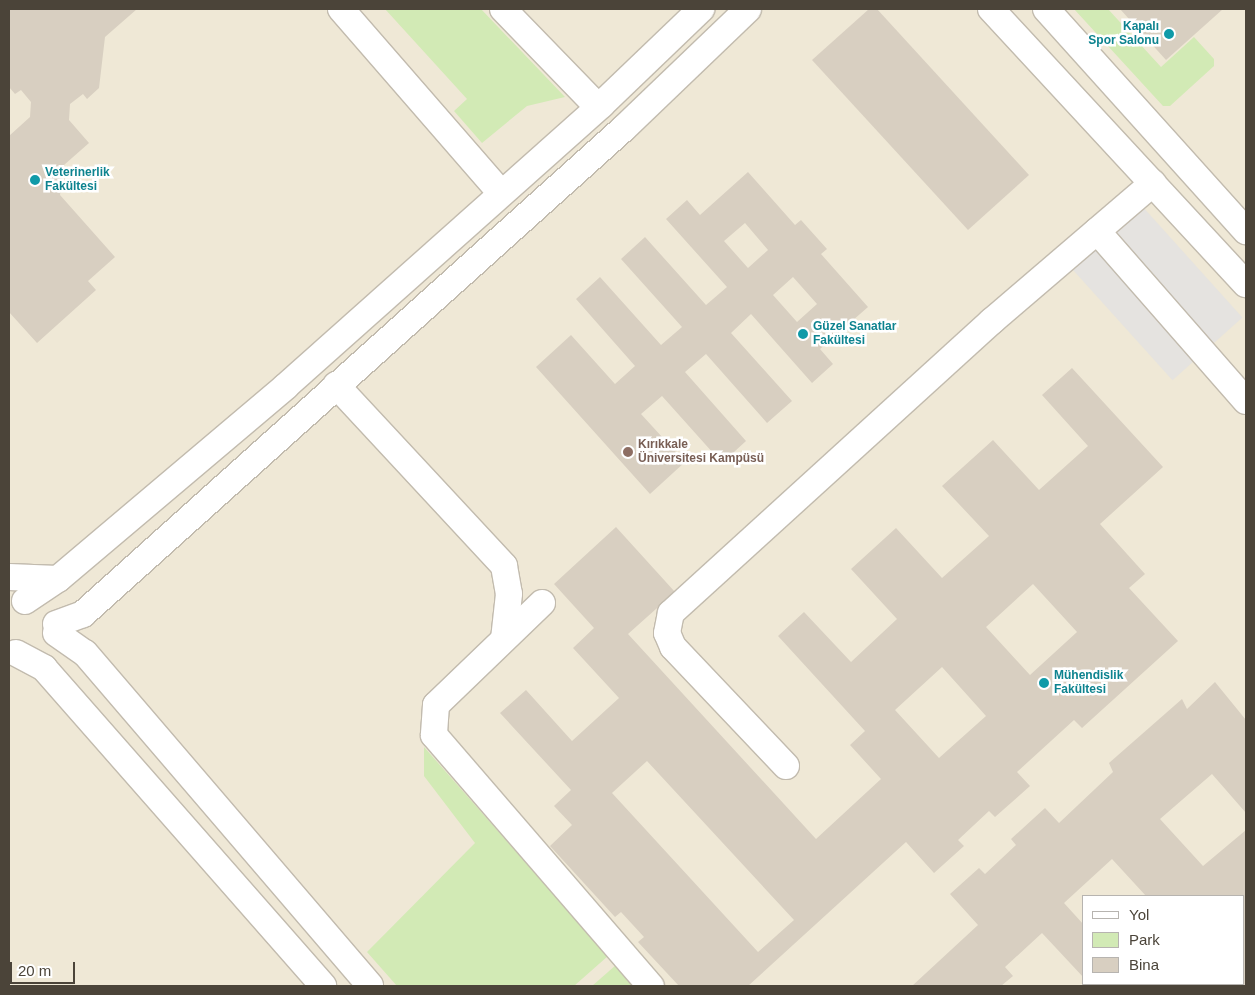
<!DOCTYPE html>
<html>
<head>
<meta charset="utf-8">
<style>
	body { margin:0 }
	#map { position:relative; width:1255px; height:995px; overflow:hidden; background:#f6f3ec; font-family:Helvetica,sans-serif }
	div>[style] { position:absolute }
	.education>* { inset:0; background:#efe8d6 }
	.green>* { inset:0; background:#d2eab5 }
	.parking>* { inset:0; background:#e5e3e0; transform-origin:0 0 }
	.building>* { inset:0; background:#d8cfc1 }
	.roads { filter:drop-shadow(1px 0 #c2bbae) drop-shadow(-1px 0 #c2bbae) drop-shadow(0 1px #c2bbae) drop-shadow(0 -1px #c2bbae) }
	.minor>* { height:26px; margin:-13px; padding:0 13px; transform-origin:13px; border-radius:13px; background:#fff }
	.dots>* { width:14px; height:14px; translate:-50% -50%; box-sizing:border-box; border:2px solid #fff; border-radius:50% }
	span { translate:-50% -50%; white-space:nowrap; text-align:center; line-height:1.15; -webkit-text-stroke:5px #fff; paint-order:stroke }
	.culture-label { font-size:12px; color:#0d838f; font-weight:700 }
	.right { translate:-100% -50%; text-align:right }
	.left { translate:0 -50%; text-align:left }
	.education-label { font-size:12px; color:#785e54; font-weight:700 }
	.frame { position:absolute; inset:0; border:10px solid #4b4439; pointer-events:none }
	.legend { position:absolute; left:1082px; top:895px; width:162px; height:90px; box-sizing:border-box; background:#fff; border:1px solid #b7b4b0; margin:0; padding:6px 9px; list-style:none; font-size:15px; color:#4b4439 }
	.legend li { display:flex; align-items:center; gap:10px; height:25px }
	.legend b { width:25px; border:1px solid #b7b4b0 }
	.scale { position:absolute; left:10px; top:962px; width:65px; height:22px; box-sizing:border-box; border:2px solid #4b4439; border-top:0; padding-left:6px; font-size:15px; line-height:18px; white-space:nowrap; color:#4b4439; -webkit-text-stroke:4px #fff; paint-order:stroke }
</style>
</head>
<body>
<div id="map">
	<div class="education">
		<i style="clip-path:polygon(evenodd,9px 9px,1246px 9px,1246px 986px,9px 986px,9px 9px,1084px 896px,1244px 896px,1244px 984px,1084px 984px,1084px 896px)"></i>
	</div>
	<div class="green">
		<i style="clip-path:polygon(385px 9px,481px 9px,565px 97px,527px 106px,482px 143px,454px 111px,467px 99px)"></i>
		<i style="clip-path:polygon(1074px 9px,1108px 9px,1161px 67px,1194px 37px,1214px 59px,1214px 66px,1170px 106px,1163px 106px)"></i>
		<i style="clip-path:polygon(424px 747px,608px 956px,574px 986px,397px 986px,367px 952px,475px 843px,424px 776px)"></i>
		<i style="clip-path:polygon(616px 965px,635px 986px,592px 986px)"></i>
	</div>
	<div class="parking">
		<i style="left:1142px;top:206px;width:150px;height:94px;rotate:48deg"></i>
	</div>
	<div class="building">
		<i style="clip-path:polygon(9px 9px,137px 9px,105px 37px,99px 88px,87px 99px,83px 94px,70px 104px,69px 120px,89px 143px,64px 165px,60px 195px,115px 257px,88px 281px,96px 290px,37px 343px,9px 312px,9px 136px,30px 117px,31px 102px,21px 90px,15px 94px,9px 87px)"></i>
		<i style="clip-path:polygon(869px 9px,877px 9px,1029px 175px,968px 230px,812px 60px)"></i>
		<i style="clip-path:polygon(1120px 9px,1223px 9px,1166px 60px)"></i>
		<i style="clip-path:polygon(evenodd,748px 172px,795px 225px,801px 220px,827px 249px,821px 254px,868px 307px,820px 349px,833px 364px,812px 383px,751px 314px,731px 333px,792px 401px,767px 423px,706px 354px,685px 372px,746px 441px,722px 463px,662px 396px,641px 414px,685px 462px,650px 494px,536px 367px,571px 335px,615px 384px,635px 366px,576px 299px,600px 277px,661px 345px,682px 327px,621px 259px,645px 237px,706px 305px,727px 287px,666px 219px,687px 200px,700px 215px,748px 172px,745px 223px,768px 250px,748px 268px,724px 241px,745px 223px,748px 172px,793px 277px,817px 304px,797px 322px,773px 295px,793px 277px)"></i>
		<i style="clip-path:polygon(evenodd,1072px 368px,1163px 467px,1100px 524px,1145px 574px,1129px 588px,1178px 641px,1082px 728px,1074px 720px,1017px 772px,1030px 786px,995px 817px,989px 811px,958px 840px,964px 846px,934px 873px,906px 842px,748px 986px,679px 986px,638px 942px,644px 937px,621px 912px,615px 917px,550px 846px,572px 825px,554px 806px,571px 790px,500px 713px,526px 690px,572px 741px,619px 698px,573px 648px,594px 628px,554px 584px,616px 527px,675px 592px,628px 634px,816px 839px,881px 779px,850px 745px,865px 731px,778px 636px,804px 612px,851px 662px,897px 619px,851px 569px,896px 528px,942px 578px,989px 536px,942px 486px,993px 440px,1039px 490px,1088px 446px,1042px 395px,1072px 368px,1033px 584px,1077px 632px,1030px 675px,986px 627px,1033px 584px,1072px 368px,942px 667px,986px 716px,939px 758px,895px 710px,942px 667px,1072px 368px,647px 761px,794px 920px,758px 952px,612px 793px,647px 761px)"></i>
		<i style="clip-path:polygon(1215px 682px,1246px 720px,1246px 813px,1212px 774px,1160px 819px,1203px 866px,1246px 830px,1246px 986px,1224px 984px,1244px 984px,1244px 896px,1146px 896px,1112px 859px,1064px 903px,1084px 925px,1084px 978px,1042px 933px,1005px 967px,1013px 976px,1001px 986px,912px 986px,978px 925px,950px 894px,979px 868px,985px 874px,1016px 845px,1011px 839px,1045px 808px,1059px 823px,1113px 772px,1109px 763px,1182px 699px,1187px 709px)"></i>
		<i style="clip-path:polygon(1089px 984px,1167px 984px,1164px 986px)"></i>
	</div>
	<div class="roads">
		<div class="minor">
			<i style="left:341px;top:9px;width:244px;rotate:49deg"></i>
			<i style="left:503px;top:9px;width:136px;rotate:45.9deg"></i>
			<i style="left:991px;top:9px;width:375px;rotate:47.2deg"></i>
			<i style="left:1046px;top:9px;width:299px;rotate:48deg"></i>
			<i style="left:1097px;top:231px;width:226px;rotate:48.8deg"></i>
			<i style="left:336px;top:385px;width:247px;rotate:47.1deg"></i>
			<i style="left:504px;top:566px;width:28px;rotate:80deg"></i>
			<i style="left:509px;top:594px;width:45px;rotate:96.3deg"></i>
			<i style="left:9px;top:577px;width:49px;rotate:2.3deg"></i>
			<i style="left:25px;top:601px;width:40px;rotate:-34deg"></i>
			<i style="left:58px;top:579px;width:299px;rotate:-40.2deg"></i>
			<i style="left:286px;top:386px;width:422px;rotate:-41.7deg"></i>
			<i style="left:601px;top:105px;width:139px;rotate:-43.8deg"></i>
			<i style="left:542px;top:603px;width:147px;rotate:136.1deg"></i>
			<i style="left:436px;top:705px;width:30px;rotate:94deg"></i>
			<i style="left:434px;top:735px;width:332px;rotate:49.2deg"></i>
			<i style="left:56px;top:624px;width:29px;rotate:-20deg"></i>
			<i style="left:83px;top:614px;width:726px;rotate:-41.93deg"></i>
			<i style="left:623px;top:129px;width:173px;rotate:-43.8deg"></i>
			<i style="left:56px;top:633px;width:35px;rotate:35deg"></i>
			<i style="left:85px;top:653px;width:438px;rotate:49.4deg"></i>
			<i style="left:16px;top:653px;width:32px;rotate:28deg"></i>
			<i style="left:44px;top:668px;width:423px;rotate:48.7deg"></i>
			<i style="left:786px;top:766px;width:164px;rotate:-133.5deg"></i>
			<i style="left:673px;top:647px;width:15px;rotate:-113deg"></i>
			<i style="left:667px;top:633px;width:20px;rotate:-79deg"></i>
			<i style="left:671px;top:613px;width:434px;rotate:-42.3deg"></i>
			<i style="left:992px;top:321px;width:212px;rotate:-40.6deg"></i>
		</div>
	</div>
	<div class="dots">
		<i style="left:1169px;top:34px;background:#0f9aa8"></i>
		<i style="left:35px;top:180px;background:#0f9aa8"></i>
		<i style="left:803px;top:334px;background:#0f9aa8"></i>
		<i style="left:628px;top:452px;background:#8d6e63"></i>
		<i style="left:1044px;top:683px;background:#0f9aa8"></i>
	</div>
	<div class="culture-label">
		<span class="right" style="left:1159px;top:34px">Kapalı<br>Spor Salonu</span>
		<span class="left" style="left:45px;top:180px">Veterinerlik<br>Fakültesi</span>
		<span class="left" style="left:813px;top:334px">Güzel Sanatlar<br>Fakültesi</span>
		<span class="left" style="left:1054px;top:683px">Mühendislik<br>Fakültesi</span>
	</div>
	<div class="education-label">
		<span class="left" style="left:638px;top:452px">Kırıkkale<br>Üniversitesi Kampüsü</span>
	</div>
	<div class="frame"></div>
	<ul class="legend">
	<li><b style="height:6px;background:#fff"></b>Yol</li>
	<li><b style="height:14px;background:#d2eab5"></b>Park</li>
	<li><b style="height:14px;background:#d8cfc1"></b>Bina</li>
	</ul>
	<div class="scale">20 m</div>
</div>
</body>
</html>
